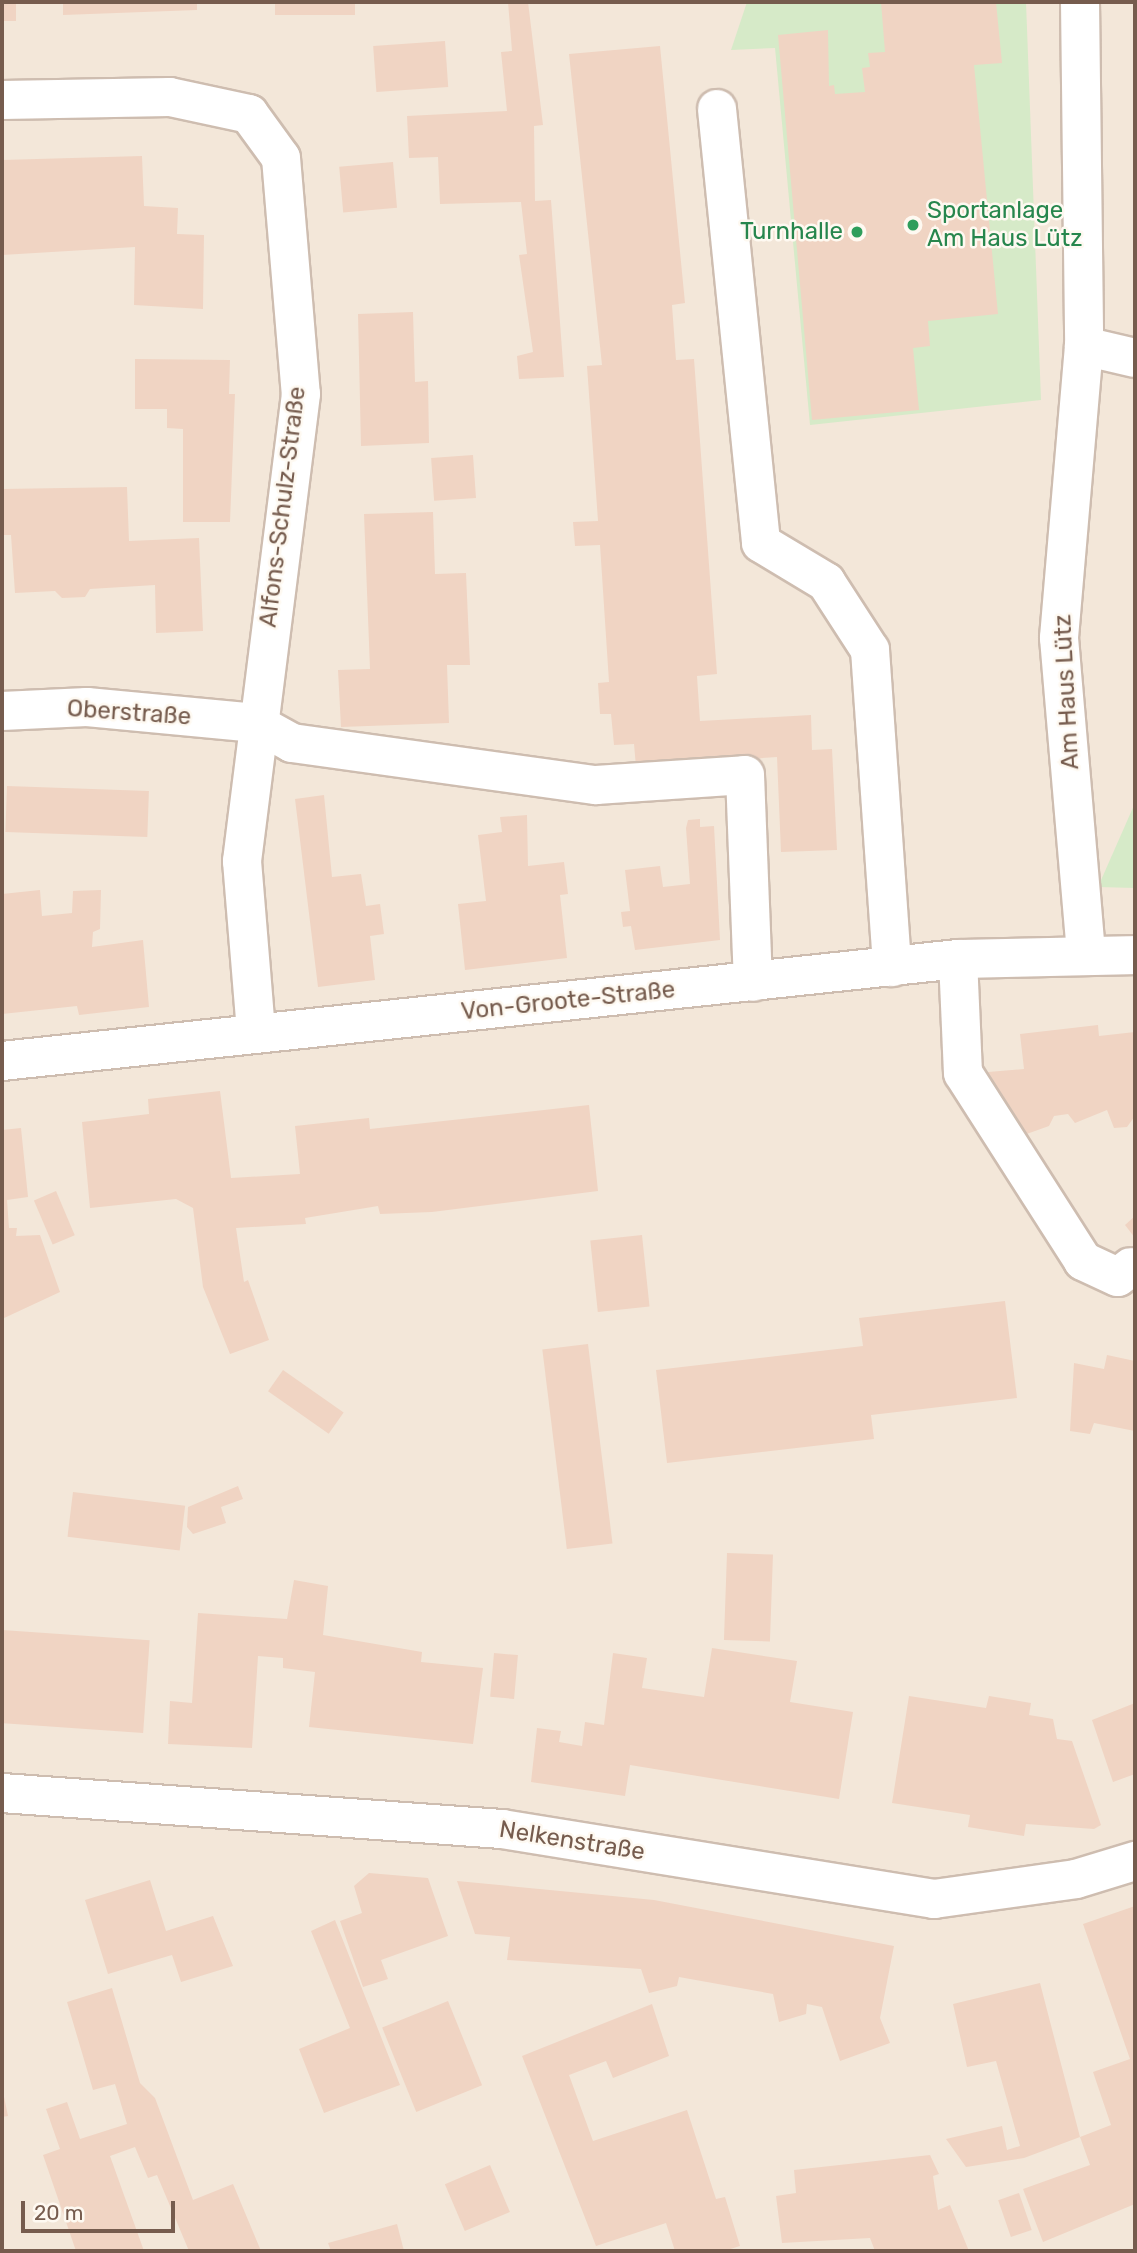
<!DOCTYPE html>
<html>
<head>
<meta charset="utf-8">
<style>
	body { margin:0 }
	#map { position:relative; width:1137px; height:2253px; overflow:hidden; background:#fcf5ea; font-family:Rubik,sans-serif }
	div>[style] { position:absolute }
	.residential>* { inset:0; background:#f3e7d9; transform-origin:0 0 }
	.green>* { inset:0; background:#d6eac8 }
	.building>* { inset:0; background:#f0d4c3; transform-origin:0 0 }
	.roads { filter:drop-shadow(2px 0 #cebdb0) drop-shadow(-2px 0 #cebdb0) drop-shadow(0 2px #cebdb0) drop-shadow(0 -2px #cebdb0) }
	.minor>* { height:38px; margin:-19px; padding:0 19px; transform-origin:19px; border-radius:19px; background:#fff }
	.dots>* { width:19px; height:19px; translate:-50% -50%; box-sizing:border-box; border:4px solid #fef9f1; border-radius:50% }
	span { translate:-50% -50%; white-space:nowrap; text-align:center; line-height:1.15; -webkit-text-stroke:5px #fef9f1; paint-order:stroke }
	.leisure-label { font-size:24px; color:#27864d }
	.left { translate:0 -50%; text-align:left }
	.right { translate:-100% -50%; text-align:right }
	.street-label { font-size:24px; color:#765c4e }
	.frame { position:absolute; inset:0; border:4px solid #765c4e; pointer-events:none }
	.scale { position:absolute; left:21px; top:2201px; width:154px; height:32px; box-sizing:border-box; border:4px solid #765c4e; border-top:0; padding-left:9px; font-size:21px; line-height:24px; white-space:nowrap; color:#765c4e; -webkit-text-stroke:5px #fef9f1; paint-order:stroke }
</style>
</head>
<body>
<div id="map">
	<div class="residential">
		<i style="left:2px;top:2px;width:1133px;height:2249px"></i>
	</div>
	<div class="green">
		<i style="clip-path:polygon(747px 2px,1026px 2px,1041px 400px,810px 425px,775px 48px,731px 50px)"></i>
		<i style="clip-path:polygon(1135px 803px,1135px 888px,1098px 887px)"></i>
	</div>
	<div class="building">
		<i style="left:2px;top:2px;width:14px;height:19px"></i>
		<i style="clip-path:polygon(63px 2px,197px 2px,197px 10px,63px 15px)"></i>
		<i style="left:275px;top:2px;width:80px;height:13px"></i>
		<i style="clip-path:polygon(508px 2px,528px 2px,543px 125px,534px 126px,535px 201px,551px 200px,564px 377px,519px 379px,517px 356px,533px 352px,519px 255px,527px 254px,521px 202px,440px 204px,438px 157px,409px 158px,407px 116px,507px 111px,501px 52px,512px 51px)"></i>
		<i style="clip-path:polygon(881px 2px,996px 2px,1002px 63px,974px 65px,998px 314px,928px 321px,930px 346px,913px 348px,919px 410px,812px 420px,778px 35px,828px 30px,829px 86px,834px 85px,835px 94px,865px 92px,862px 68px,870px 67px,868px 53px,885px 52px)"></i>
		<i style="left:445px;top:41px;width:46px;height:72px;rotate:86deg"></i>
		<i style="clip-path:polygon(660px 46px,685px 303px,672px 305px,676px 360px,694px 359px,717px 674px,697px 676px,700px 721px,811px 715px,812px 750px,832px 749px,837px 850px,781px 852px,777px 757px,636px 767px,634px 744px,614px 745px,611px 714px,600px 714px,598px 683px,609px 682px,600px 545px,575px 546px,573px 522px,598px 521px,587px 366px,602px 365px,569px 54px)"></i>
		<i style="clip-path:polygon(142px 156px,144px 206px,178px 208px,177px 234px,204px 235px,203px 309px,134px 305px,135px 247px,2px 255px,2px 160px)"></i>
		<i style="left:393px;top:162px;width:46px;height:54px;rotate:85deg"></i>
		<i style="clip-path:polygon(413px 312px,415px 382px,428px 381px,429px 443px,361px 446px,358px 314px)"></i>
		<i style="clip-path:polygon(135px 359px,230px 360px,229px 394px,235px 394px,230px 522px,183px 522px,183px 429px,167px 428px,167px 409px,135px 409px)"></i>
		<i style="left:473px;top:455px;width:43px;height:42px;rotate:86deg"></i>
		<i style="clip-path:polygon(127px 487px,129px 541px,199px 538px,203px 631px,156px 633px,155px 585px,90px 589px,85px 597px,62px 598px,55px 591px,15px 593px,11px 535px,2px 535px,2px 489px)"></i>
		<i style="clip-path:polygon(433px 512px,435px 574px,466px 573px,470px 665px,447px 665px,449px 723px,341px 727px,338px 670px,370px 669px,364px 514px)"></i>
		<i style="left:7px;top:786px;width:142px;height:46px;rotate:2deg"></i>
		<i style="clip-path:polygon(324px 795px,332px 877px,361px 874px,366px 906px,380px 904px,384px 934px,370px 936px,375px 980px,318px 987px,295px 799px)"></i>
		<i style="clip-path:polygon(527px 815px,528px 866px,564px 862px,568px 894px,560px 895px,567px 958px,465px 970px,458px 904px,486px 901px,478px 835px,502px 832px,500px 817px)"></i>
		<i style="clip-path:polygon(700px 819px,700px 827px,714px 826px,720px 940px,635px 950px,631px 926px,623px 927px,621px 912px,630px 911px,625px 870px,660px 866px,663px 887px,690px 884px,686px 828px,688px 820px)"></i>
		<i style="clip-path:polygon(40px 890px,42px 916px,72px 913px,73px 891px,101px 890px,100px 929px,93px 932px,92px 947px,143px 940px,149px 1007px,79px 1015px,77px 1006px,2px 1014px,2px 894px)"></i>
		<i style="clip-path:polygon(1098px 1025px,1099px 1036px,1135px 1032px,1135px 1116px,1127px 1127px,1114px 1128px,1107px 1110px,1075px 1123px,1068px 1114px,1054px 1116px,1049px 1126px,1021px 1136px,988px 1072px,1024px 1069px,1020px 1034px)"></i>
		<i style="clip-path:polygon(220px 1091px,231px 1178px,300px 1174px,295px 1126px,369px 1118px,370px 1129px,589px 1105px,598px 1191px,432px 1212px,380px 1214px,378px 1206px,305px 1218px,306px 1224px,236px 1228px,244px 1282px,248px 1280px,269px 1340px,230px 1354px,203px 1287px,193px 1208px,176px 1199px,90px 1208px,82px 1122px,149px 1114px,148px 1099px)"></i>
		<i style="clip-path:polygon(21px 1128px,28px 1197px,7px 1200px,9px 1228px,17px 1228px,16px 1236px,40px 1235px,60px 1292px,2px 1319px,2px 1130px)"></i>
		<i style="left:56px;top:1191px;width:48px;height:24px;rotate:67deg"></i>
		<i style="clip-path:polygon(1135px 1216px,1135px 1238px,1125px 1225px)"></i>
		<i style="left:642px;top:1235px;width:72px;height:52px;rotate:84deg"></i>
		<i style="clip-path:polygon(1005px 1301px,1017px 1398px,871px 1415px,874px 1439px,667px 1463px,656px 1370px,863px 1346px,859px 1318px)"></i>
		<i style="left:588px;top:1344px;width:201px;height:46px;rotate:83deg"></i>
		<i style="clip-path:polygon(1107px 1355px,1135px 1361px,1135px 1431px,1094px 1423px,1090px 1434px,1070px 1431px,1074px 1363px,1104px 1369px)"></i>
		<i style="left:283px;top:1370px;width:74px;height:26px;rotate:35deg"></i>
		<i style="clip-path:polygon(238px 1486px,243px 1499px,221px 1507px,226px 1523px,193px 1534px,187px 1527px,188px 1507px)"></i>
		<i style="left:73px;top:1492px;width:113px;height:45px;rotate:7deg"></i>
		<i style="left:727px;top:1553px;width:46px;height:87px;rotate:2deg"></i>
		<i style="clip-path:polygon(294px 1580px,328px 1586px,323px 1635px,422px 1652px,421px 1662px,483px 1668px,473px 1744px,309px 1727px,315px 1672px,283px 1668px,283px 1658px,258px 1656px,252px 1748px,168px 1744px,170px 1701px,192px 1703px,198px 1613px,287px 1619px)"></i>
		<i style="left:2px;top:1630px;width:148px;height:93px;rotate:4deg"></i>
		<i style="clip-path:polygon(712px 1648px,797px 1661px,790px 1702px,853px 1712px,839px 1799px,630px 1765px,625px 1796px,531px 1782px,537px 1728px,561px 1731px,559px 1742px,582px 1746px,585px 1722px,604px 1725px,613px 1653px,647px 1658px,642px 1688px,704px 1697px)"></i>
		<i style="left:494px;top:1653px;width:24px;height:44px;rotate:5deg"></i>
		<i style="clip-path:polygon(909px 1696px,986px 1708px,989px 1696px,1031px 1703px,1029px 1715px,1053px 1719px,1057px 1739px,1072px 1741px,1101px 1825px,1094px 1829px,1026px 1824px,1024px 1836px,968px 1827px,970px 1815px,892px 1803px)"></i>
		<i style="clip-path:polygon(1135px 1703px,1135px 1774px,1113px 1782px,1092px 1720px)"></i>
		<i style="clip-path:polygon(369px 1873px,428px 1878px,448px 1936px,381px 1960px,388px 1979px,363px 1987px,340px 1921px,362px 1913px,354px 1886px)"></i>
		<i style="clip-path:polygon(150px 1880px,166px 1931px,213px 1916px,233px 1966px,181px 1982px,172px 1955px,108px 1974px,85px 1900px)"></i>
		<i style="clip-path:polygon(457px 1881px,654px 1900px,894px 1946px,880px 2018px,890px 2043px,840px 2061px,822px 2007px,807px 2004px,806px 2014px,779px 2022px,773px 1994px,679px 1977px,677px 1986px,649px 1993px,641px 1969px,507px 1960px,510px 1937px,475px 1934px)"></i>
		<i style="clip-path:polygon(1135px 1906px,1135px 2204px,1043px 2242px,1023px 2189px,1090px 2165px,1080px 2137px,1111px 2125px,1093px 2072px,1130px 2059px,1083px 1924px)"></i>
		<i style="clip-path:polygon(335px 1920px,400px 2085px,324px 2113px,299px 2049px,350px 2028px,311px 1931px)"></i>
		<i style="clip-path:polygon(1040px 1983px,1080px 2137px,1024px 2158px,966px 2167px,946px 2139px,1002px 2126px,1007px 2150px,1020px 2146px,996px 2061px,967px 2067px,953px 2004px)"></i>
		<i style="clip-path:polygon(112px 1988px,140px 2083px,155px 2098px,193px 2200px,233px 2184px,261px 2251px,189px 2251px,157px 2175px,148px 2178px,135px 2147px,110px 2156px,144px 2251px,76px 2251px,43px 2155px,60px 2149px,46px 2109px,67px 2102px,80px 2139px,127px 2124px,115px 2084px,93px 2090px,67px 2002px)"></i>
		<i style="left:448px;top:2001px;width:91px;height:71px;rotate:68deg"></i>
		<i style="clip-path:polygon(652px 2004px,669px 2056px,613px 2078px,606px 2061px,569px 2075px,593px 2141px,687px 2110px,716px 2199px,725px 2197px,740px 2246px,724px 2251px,675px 2251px,666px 2223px,596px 2246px,522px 2056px)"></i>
		<i style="clip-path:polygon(2px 2087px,8px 2116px,2px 2117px)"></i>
		<i style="clip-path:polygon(930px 2155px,939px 2174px,933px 2176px,938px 2210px,950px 2205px,969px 2251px,875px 2251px,870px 2238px,782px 2243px,776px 2196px,796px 2193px,794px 2170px)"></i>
		<i style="left:490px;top:2165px;width:51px;height:49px;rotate:67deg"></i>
		<i style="left:1019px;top:2193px;width:39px;height:22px;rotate:71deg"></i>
		<i style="clip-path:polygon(397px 2224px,404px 2251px,331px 2251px,328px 2243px)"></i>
	</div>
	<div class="roads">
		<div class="minor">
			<i style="left:1080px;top:2px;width:344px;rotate:89.3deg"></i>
			<i style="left:1084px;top:346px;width:293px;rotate:94.9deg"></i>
			<i style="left:1059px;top:638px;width:318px;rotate:85.1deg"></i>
			<i style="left:2px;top:100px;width:168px;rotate:-1deg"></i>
			<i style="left:170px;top:97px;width:81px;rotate:12.1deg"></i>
			<i style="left:249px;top:114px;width:54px;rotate:54deg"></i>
			<i style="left:281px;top:158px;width:237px;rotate:85.2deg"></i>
			<i style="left:301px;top:394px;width:471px;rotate:97.2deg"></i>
			<i style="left:242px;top:861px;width:173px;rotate:85.3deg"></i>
			<i style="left:717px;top:109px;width:436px;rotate:84.2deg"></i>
			<i style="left:761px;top:543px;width:76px;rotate:31deg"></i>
			<i style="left:826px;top:582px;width:81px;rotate:57.1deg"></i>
			<i style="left:870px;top:650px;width:318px;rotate:86deg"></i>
			<i style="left:1084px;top:346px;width:52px;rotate:13.2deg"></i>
			<i style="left:2px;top:711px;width:85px;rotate:-2.7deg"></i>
			<i style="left:87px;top:707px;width:170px;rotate:5.4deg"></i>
			<i style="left:256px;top:723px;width:41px;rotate:29.1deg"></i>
			<i style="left:292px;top:743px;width:307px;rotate:7.9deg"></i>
			<i style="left:596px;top:785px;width:149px;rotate:-3.8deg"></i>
			<i style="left:745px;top:775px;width:207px;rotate:87.8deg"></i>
			<i style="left:958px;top:959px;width:114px;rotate:87.5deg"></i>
			<i style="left:963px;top:1073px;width:223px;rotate:57.4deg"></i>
			<i style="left:1083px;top:1261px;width:38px;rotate:25deg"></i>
			<i style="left:1118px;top:1277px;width:16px;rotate:-38deg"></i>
			<i style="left:2px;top:1061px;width:961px;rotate:-6.09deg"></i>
			<i style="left:958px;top:959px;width:177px;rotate:-1.3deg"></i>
			<i style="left:2px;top:1793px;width:501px;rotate:4.12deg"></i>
			<i style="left:502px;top:1829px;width:438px;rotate:9.2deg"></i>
			<i style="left:934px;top:1899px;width:143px;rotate:-8deg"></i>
			<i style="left:1076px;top:1879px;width:62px;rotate:-17deg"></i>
		</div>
	</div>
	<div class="dots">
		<i style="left:913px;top:225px;background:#2e9e5b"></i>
		<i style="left:857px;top:232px;background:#2e9e5b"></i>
	</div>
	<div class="leisure-label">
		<span class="left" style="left:927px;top:225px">Sportanlage<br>Am Haus Lütz</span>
		<span class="right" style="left:843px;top:232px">Turnhalle</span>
	</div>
	<div class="street-label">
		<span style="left:283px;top:507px;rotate:-83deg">Alfons-Schulz-Straße</span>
		<span style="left:1067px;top:692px;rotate:-93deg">Am Haus Lütz</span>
		<span style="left:129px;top:713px;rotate:4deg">Oberstraße</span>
		<span style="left:568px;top:1001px;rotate:-6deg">Von-Groote-Straße</span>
		<span style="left:572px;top:1841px;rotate:9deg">Nelkenstraße</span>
	</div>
	<div class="frame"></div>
	<div class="scale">20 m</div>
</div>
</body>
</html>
